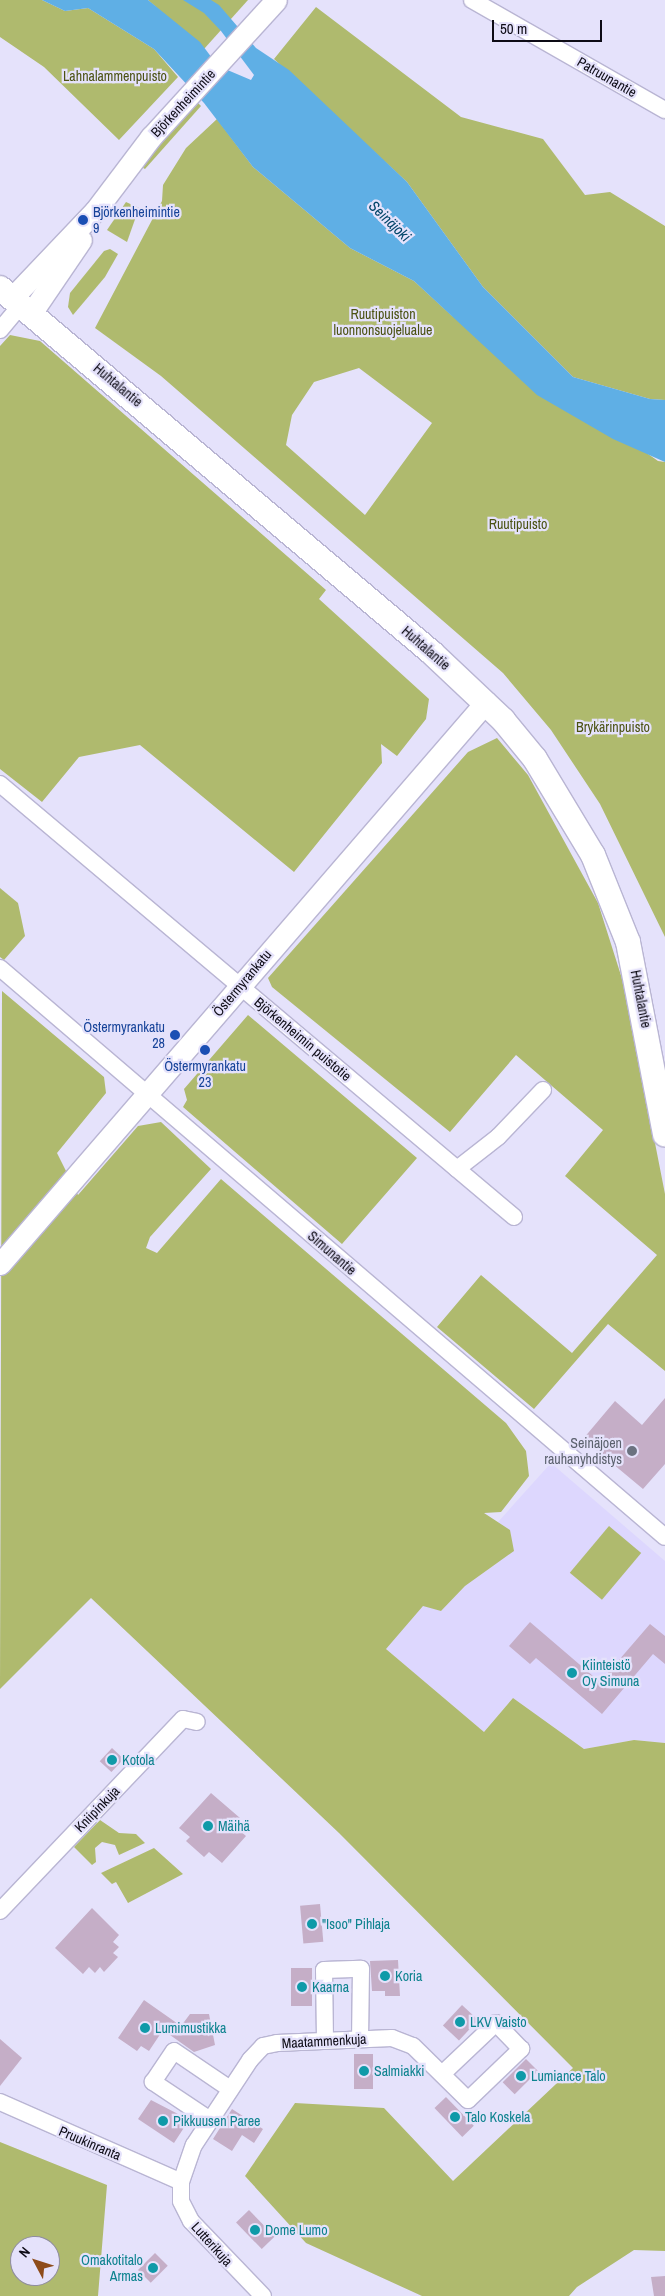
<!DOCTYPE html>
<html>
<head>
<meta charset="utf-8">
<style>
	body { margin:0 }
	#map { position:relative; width:665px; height:2296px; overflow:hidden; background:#e5e2fb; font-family:"Archivo Narrow",sans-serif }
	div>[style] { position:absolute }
	.built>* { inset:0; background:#ddd7fe }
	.green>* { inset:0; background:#afba6e; transform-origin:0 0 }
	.water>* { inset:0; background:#5fafe5 }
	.building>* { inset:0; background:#c5aec7; transform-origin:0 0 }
	.roads { filter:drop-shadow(1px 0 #b9b5d3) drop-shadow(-1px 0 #b9b5d3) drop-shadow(0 1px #b9b5d3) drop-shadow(0 -1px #b9b5d3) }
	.minor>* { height:16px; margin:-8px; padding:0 8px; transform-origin:8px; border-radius:8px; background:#fff }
	.tertiary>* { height:21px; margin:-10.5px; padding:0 10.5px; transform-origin:10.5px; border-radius:10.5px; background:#fff }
	.secondary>* { height:24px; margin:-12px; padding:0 12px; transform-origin:12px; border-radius:12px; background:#fff }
	.dots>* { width:14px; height:14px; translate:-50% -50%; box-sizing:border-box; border:2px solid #e5e2fb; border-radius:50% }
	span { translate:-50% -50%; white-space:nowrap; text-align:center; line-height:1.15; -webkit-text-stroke:4.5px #e5e2fb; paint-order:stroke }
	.park-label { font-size:14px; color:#4b5212 }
	.street-label { font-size:14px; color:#0d0b15 }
	.transit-label { font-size:14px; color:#164399 }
	.left { translate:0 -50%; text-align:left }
	.right { translate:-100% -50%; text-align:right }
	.worship-label { font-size:14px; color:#5b616d }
	.culture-label { font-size:14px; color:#0d838f }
	.water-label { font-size:15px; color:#004468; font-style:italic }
	.north { position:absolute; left:10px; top:2236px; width:50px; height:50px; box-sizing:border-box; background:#e5e2fb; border:1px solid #8f8c9f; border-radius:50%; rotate:310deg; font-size:14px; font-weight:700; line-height:20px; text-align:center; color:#0d0b15 }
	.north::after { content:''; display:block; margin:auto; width:18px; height:22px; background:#8e4b1a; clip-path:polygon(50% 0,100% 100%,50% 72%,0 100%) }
	.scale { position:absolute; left:492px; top:20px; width:110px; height:22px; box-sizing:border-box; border:2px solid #0d0b15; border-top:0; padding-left:6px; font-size:15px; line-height:18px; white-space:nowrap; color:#0d0b15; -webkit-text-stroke:4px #e5e2fb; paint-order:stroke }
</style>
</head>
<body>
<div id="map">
	<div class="built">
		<i style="clip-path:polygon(551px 1463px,665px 1561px,665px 1743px,634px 1740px,584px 1749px,513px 1698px,484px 1732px,386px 1649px,423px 1605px,441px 1611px,465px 1586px,513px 1551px,510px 1531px,498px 1522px)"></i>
	</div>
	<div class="green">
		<i style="clip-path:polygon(0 0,42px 0,65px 11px,88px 8px,154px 49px,178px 77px,119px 140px,44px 67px,0 37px)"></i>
		<i style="clip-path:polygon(148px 0,248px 0,204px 49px)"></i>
		<i style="clip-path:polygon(316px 7px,461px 117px,543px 139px,585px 195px,610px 192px,665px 226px,665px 400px,650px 399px,573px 377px,483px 287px,407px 182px,274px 59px)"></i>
		<i style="clip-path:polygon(197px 102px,201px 106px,145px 169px,138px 165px)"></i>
		<i style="clip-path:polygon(evenodd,217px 119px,253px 167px,350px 248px,414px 281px,451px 315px,658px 461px,665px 462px,665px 937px,600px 804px,551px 730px,503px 673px,161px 376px,95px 328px,162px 201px,163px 185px,186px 148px,217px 119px,359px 368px,432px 423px,365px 515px,286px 445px,292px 415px,314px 382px,359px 368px)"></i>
		<i style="clip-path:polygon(126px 202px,139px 208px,127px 242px,107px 230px)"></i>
		<i style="clip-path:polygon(110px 249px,118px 254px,105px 277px,73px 315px,68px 307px,70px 293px,104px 251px)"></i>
		<i style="clip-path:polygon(10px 335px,40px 341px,326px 590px,319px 599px,429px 699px,426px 719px,397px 756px,381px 744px,382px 763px,294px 872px,140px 745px,79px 757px,42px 802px,0 769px,0 346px)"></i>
		<i style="clip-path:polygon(497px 738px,528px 775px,598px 903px,624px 985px,665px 1194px,665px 1371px,608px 1324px,534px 1409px,437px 1327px,481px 1275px,572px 1353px,657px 1255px,565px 1176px,603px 1130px,516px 1055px,450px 1132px,272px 987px,268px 978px,468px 752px)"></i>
		<i style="clip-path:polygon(0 888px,18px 903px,25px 936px,4px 960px,0 957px)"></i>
		<i style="clip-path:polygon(2px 991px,104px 1077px,106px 1093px,57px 1153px,78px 1195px,138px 1126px,161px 1122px,211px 1169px,150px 1237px,146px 1248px,157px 1253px,221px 1179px,506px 1423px,526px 1451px,529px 1476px,501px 1512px,484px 1513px,510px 1530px,514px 1551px,465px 1586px,441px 1611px,423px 1606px,386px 1649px,484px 1732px,513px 1698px,584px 1749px,634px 1740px,665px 1743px,665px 2251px,634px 2250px,577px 2287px,569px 2296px,422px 2296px,306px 2243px,245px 2176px,295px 2103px,384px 2108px,453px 2181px,573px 2068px,339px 1833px,91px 1598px,0 1689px)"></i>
		<i style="clip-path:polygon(248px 1015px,417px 1158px,342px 1244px,183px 1107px,187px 1100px,184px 1089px)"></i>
		<i style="left:609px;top:1526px;width:42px;height:61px;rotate:40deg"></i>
		<i style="clip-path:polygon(100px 1820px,119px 1833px,136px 1834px,145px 1843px,119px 1855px,115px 1845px,102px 1842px,95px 1848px,96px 1862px,92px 1865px,74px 1847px)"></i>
		<i style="clip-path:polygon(154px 1848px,183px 1874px,128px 1903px,116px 1882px,112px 1884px,101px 1873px)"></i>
		<i style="clip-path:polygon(evenodd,0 2142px,107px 2185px,98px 2296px,0 2296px,0 2142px,20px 2246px,50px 2246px,50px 2276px,20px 2276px,20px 2246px)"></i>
	</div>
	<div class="water">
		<i style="clip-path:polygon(42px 0,148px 0,200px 42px,218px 66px,251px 80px,254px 75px,221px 31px,204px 13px,183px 0,211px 0,219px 5px,256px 48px,289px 70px,407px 182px,483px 287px,573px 377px,650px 399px,665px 400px,665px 462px,613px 439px,537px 395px,414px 281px,350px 248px,253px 167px,204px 103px,154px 49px,88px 8px,65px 11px)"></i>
	</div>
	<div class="building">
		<i style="clip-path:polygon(665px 1398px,665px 1464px,643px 1489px,583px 1439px,615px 1401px,642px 1425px)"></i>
		<i style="clip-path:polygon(530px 1622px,600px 1682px,650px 1624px,665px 1636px,665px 1664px,653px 1654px,602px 1714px,536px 1658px,530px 1664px,509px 1646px)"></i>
		<i style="left:112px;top:1748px;width:16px;height:18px;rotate:43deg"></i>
		<i style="clip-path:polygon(211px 1793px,240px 1818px,233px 1825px,246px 1836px,222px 1863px,209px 1852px,204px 1857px,186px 1841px,190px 1837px,179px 1828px)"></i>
		<i style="left:320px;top:1904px;width:38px;height:20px;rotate:85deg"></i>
		<i style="clip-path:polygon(92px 1908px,119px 1935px,113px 1942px,119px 1947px,113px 1953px,118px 1957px,104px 1972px,100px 1967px,95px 1973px,89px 1967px,83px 1974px,55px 1948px)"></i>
		<i style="clip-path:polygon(398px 1960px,400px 1996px,385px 1996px,385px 1991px,372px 1991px,370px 1961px)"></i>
		<i style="left:291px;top:1968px;width:21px;height:38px"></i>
		<i style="clip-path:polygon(144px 2000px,181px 2026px,190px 2014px,209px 2014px,215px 2045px,194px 2052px,163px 2030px,149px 2051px,141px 2046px,137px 2051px,118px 2038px)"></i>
		<i style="left:462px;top:2005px;width:22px;height:28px;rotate:43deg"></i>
		<i style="clip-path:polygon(0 2039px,22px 2058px,0 2086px)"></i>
		<i style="left:354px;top:2054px;width:19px;height:35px"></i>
		<i style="left:526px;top:2059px;width:17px;height:33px;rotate:45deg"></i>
		<i style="left:446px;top:2097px;width:40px;height:16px;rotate:46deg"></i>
		<i style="clip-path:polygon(151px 2100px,178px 2114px,176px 2116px,187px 2123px,174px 2143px,138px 2119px)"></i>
		<i style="clip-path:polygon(232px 2109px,263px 2129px,254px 2143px,242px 2135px,232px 2151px,213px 2139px)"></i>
		<i style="left:249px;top:2210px;width:37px;height:18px;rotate:46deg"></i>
		<i style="left:155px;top:2253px;width:18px;height:24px;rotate:45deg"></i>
		<i style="clip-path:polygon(665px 2276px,665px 2296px,654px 2296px,651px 2277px)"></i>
	</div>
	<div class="roads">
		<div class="minor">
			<i style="left:472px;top:0;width:222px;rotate:29.7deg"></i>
			<i style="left:0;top:330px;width:34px;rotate:-50deg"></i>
			<i style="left:0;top:784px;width:672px;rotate:40.11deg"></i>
			<i style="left:0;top:968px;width:875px;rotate:40.55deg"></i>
			<i style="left:457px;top:1169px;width:52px;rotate:-38deg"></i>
			<i style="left:498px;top:1137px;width:65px;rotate:-46.2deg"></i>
			<i style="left:0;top:1911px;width:265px;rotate:-46.4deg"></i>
			<i style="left:183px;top:1719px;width:14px;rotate:12deg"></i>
			<i style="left:325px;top:2040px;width:70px;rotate:-90.8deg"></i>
			<i style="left:324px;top:1970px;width:37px;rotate:-2deg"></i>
			<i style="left:361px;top:1969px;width:70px;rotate:90.8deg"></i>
			<i style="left:0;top:2102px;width:198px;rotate:23.8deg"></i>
			<i style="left:210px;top:2120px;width:69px;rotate:-146.3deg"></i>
			<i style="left:153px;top:2082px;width:37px;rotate:-56deg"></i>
			<i style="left:174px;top:2051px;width:68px;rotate:34.2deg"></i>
			<i style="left:263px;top:2296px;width:104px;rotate:-133.8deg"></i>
			<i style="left:191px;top:2221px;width:22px;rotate:-117deg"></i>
			<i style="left:181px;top:2201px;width:19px;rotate:-90deg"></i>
			<i style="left:181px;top:2182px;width:39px;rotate:-71deg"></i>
			<i style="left:194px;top:2145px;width:102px;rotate:-56.6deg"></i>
			<i style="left:250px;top:2060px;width:19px;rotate:-47deg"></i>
			<i style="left:263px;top:2046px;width:14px;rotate:-12deg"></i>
			<i style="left:277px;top:2043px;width:115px;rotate:-2.5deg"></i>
			<i style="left:392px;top:2038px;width:22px;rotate:21deg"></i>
			<i style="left:413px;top:2046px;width:77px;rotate:44.5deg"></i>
			<i style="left:468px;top:2100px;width:74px;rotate:-43.9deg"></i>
			<i style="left:521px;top:2049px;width:36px;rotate:-134deg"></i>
			<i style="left:496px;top:2023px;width:74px;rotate:136.6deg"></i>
		</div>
		<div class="tertiary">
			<i style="left:13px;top:297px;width:119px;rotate:-46.4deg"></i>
			<i style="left:95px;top:211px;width:93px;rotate:-52.9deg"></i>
			<i style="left:151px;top:137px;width:185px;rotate:-47.6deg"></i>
			<i style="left:32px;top:312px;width:87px;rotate:-55.8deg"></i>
			<i style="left:0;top:1264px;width:743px;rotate:-49.15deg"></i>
		</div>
		<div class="secondary">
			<i style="left:0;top:288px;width:566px;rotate:40.19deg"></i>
			<i style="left:432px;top:653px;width:98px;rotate:43.3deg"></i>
			<i style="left:503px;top:720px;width:50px;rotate:50.6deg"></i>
			<i style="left:535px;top:759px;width:112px;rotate:58.9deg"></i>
			<i style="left:593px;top:855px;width:94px;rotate:68.1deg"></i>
			<i style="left:628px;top:942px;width:196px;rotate:79.1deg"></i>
		</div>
	</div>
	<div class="dots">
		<i style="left:83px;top:220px;background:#1a4fb4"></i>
		<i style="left:175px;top:1035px;background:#1a4fb4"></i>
		<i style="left:205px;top:1050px;background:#1a4fb4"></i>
		<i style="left:632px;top:1451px;background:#6b7280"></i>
		<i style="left:572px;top:1673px;background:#0f9aa8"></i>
		<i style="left:112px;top:1760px;background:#0f9aa8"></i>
		<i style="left:208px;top:1826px;background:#0f9aa8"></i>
		<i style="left:312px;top:1924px;background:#0f9aa8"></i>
		<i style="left:385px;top:1976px;background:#0f9aa8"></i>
		<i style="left:302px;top:1987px;background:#0f9aa8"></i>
		<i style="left:460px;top:2022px;background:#0f9aa8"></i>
		<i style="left:145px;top:2028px;background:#0f9aa8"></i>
		<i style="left:364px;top:2071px;background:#0f9aa8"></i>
		<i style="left:521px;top:2076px;background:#0f9aa8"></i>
		<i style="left:455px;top:2117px;background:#0f9aa8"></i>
		<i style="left:163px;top:2121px;background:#0f9aa8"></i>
		<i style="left:255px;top:2230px;background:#0f9aa8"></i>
		<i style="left:153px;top:2268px;background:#0f9aa8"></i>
	</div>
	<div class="park-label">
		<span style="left:115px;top:76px">Lahnalammenpuisto</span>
		<span style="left:383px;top:322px">Ruutipuiston<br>luonnonsuojelualue</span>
		<span style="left:518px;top:524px">Ruutipuisto</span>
		<span style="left:613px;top:727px">Brykärinpuisto</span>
	</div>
	<div class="street-label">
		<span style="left:607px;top:77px;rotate:30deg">Patruunantie</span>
		<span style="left:183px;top:103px;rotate:-47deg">Björkenheimintie</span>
		<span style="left:118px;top:385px;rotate:40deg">Huhtalantie</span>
		<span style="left:426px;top:648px;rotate:41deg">Huhtalantie</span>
		<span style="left:242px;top:983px;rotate:-50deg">Östermyrankatu</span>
		<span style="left:641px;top:999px;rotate:79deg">Huhtalantie</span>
		<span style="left:303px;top:1039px;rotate:40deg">Björkenheimin puistotie</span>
		<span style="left:332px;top:1253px;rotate:41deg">Simunantie</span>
		<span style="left:97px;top:1809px;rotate:-46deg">Kniipinkuja</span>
		<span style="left:324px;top:2041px;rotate:-3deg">Maatammenkuja</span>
		<span style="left:90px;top:2143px;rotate:23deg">Pruukinranta</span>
		<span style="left:212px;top:2244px;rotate:48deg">Lutterikuja</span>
	</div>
	<div class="transit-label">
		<span class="left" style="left:93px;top:220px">Björkenheimintie<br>9</span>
		<span class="right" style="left:165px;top:1035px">Östermyrankatu<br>28</span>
		<span style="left:205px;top:1074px">Östermyrankatu<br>23</span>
	</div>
	<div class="worship-label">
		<span class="right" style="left:622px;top:1451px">Seinäjoen<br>rauhanyhdistys</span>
	</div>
	<div class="culture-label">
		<span class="left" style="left:582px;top:1673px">Kiinteistö<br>Oy Simuna</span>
		<span class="left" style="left:122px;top:1760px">Kotola</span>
		<span class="left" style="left:218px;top:1826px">Mäihä</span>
		<span class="left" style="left:322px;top:1924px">"Isoo" Pihlaja</span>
		<span class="left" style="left:395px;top:1976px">Koria</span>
		<span class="left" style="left:312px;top:1987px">Kaarna</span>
		<span class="left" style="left:470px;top:2022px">LKV Vaisto</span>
		<span class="left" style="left:155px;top:2028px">Lumimustikka</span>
		<span class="left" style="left:374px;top:2071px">Salmiakki</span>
		<span class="left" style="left:531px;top:2076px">Lumiance Talo</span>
		<span class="left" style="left:465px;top:2117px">Talo Koskela</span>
		<span class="left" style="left:173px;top:2121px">Pikkuusen Paree</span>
		<span class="left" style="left:265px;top:2230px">Dome Lumo</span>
		<span class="right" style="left:143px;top:2268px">Omakotitalo<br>Armas</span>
	</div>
	<div class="water-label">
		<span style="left:390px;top:221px;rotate:44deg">Seinäjoki</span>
	</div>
	<div class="north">N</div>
	<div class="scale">50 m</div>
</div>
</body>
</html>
